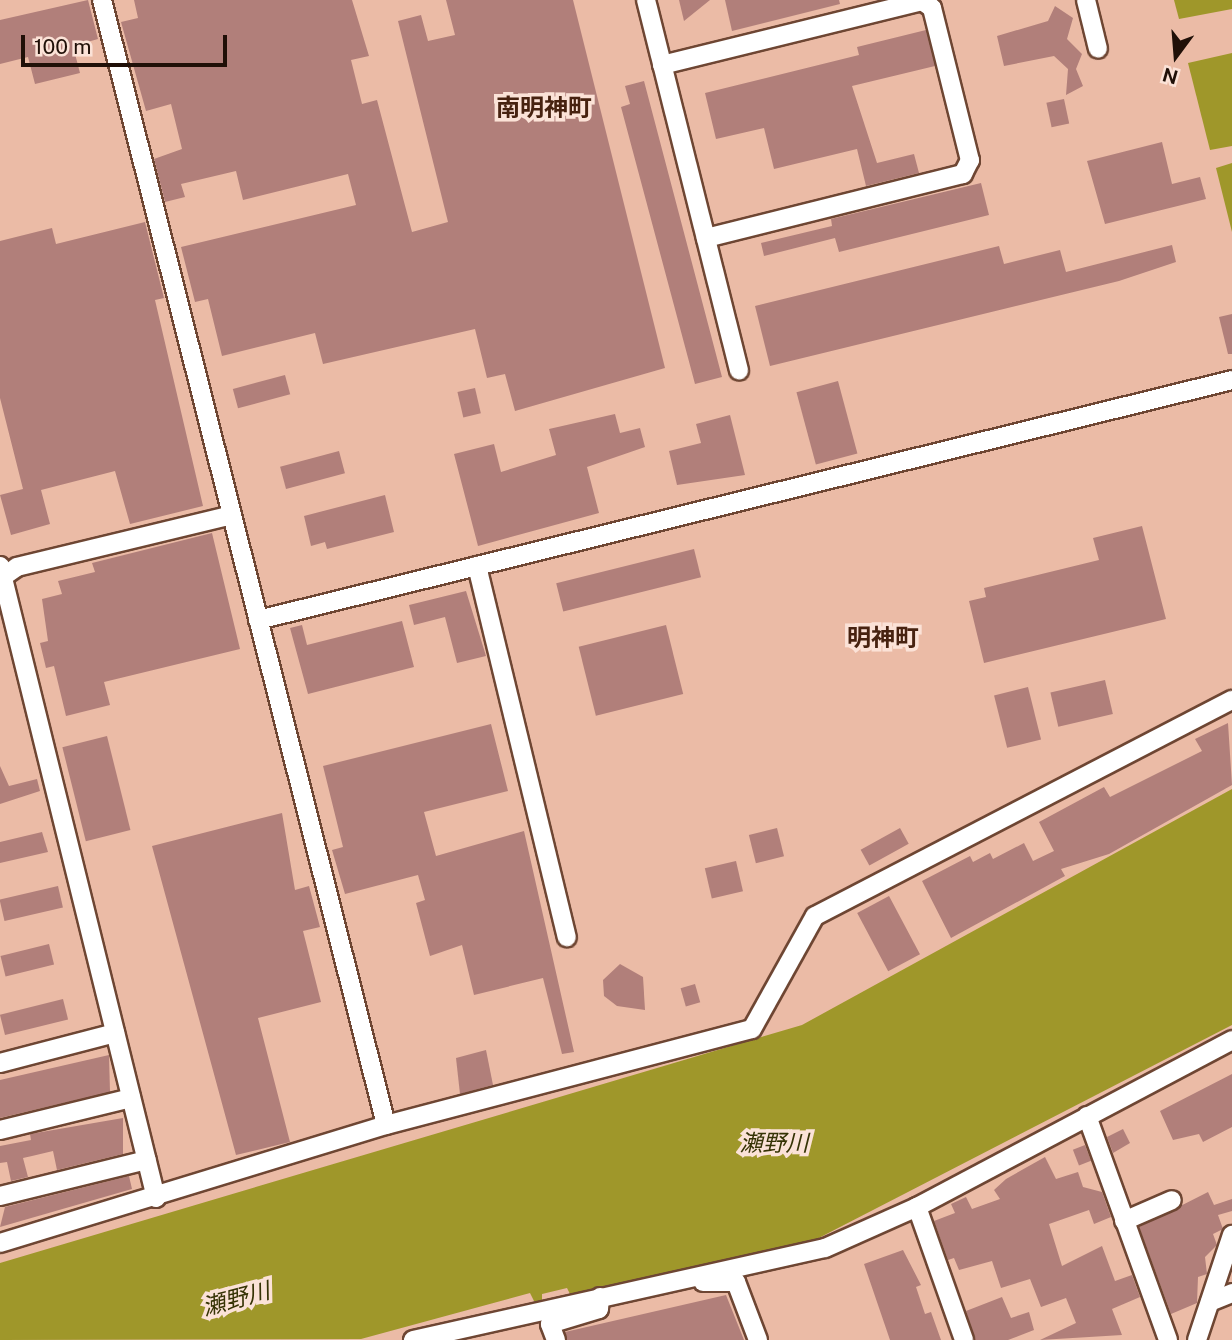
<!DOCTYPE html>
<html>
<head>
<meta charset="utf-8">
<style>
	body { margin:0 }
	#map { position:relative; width:1232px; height:1340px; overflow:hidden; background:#ebbba6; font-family:"Public Sans","Noto Sans JP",sans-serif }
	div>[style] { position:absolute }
	.water>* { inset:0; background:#9f972a }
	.building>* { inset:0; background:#b17f7a; transform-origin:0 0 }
	.roads { filter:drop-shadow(2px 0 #6e4633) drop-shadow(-2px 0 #6e4633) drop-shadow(0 2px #6e4633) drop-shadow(0 -2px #6e4633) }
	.minor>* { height:18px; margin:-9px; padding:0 9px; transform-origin:9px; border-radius:9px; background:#fff }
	span { translate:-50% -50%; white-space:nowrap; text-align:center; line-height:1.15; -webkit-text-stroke:7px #fbe2d7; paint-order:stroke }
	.water-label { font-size:23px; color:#363305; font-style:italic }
	.quarter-label { font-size:24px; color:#472210; font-weight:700 }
	.north { position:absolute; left:1141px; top:21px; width:70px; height:70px; -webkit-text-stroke:5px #fbe2d7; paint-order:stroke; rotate:196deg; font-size:19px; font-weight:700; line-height:28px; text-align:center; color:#201008 }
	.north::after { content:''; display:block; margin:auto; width:24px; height:32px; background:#201008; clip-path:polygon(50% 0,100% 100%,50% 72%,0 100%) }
	.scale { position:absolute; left:21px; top:35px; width:206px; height:32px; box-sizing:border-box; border:4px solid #201008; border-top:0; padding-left:9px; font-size:21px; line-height:24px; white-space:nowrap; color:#201008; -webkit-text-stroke:5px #fbe2d7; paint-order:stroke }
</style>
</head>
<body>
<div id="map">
	<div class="water">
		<i style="clip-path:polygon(1174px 0,1232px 0,1232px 9px,1179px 19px)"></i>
		<i style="clip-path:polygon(1232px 53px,1232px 146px,1210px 150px,1188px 63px)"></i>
		<i style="clip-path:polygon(1232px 163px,1232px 232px,1216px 168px)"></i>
		<i style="clip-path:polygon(1232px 789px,1232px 1025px,811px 1242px,570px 1294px,567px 1288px,542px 1294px,542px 1301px,534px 1301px,530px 1293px,361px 1339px,0 1340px,0 1263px,802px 1025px)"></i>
	</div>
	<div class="building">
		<i style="clip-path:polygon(88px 0,98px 39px,73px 46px,80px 73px,35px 84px,28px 57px,0 64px,0 20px)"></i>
		<i style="clip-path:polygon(134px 0,352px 0,369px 56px,351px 60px,362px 104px,377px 100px,412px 232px,448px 222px,398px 21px,421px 15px,428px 41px,455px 35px,446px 0,573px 0,665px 368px,515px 411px,505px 374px,487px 378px,475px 329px,323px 364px,315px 333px,222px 356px,208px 299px,195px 302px,181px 247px,356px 205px,348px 174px,243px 200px,236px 171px,181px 184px,185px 197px,165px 202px,154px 159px,182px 149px,171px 104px,146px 111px,121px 22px,138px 18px)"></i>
		<i style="clip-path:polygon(679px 0,710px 0,684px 21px)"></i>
		<i style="clip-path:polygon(725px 0,839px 0,840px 4px,732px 31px)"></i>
		<i style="clip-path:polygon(1055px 6px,1073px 18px,1067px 39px,1082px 54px,1076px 69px,1083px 86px,1066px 95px,1068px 69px,1054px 56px,1004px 66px,997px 36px,1048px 21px)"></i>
		<i style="clip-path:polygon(926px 30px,935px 66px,852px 86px,877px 163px,914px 154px,919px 173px,866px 186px,857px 149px,774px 169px,764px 128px,716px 139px,705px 93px,859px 55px,857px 47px)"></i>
		<i style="clip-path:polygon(644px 81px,722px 377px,695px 384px,621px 107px,630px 104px,625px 86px)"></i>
		<i style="left:1064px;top:99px;width:25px;height:18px;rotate:78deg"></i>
		<i style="clip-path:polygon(1162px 142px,1172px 184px,1200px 177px,1206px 199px,1105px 224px,1087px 161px)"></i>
		<i style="clip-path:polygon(981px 183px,989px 215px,839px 252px,835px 238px,764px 256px,761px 243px,832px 226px,831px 219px)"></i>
		<i style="clip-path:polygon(145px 222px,164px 298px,155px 300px,203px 506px,130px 524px,115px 471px,41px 490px,50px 524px,11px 535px,0 495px,23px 489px,0 398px,0 241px,52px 228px,56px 244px)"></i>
		<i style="clip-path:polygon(1172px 245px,1176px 262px,1119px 281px,770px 366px,755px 306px,999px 246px,1004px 264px,1060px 250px,1066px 272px)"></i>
		<i style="clip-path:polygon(1232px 314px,1232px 354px,1228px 354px,1219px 317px)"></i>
		<i style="left:285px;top:375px;width:20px;height:54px;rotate:75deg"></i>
		<i style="left:838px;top:381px;width:75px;height:43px;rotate:75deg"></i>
		<i style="left:475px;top:388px;width:26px;height:18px;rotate:77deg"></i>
		<i style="clip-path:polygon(615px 414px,620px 433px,640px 428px,645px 447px,587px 467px,599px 513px,478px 546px,454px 454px,494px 444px,501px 472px,556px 455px,549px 429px)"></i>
		<i style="clip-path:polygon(730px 415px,745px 475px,677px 485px,669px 451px,701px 443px,696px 424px)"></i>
		<i style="left:339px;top:451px;width:23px;height:61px;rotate:75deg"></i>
		<i style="clip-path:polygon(385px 495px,394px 532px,327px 549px,325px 542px,311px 546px,304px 516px)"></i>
		<i style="clip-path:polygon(1142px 526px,1166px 619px,984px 663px,969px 601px,986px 597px,984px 588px,1099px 560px,1093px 538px)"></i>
		<i style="clip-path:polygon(212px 533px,240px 649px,104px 682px,110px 705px,66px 716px,54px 666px,46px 668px,40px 643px,48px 641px,42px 599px,62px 594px,58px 581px,95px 572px,92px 563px)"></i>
		<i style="left:694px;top:549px;width:29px;height:142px;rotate:76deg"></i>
		<i style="clip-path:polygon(466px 591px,486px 656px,457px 663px,445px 617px,414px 625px,409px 605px)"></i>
		<i style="clip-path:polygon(402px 621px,414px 667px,308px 694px,290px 628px,302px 625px,307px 645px)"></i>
		<i style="left:666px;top:625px;width:71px;height:90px;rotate:76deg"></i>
		<i style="left:1105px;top:680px;width:35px;height:56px;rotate:77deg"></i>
		<i style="left:1028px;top:687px;width:54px;height:35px;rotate:76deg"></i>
		<i style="clip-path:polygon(1228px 723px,1232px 785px,1109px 854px,1061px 869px,1065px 876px,951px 938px,922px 881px,970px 856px,973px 862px,990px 853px,993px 859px,1024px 843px,1033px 861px,1054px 851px,1039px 822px,1104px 787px,1110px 797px,1202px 751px,1195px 739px)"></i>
		<i style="clip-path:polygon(491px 724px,508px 791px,424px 812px,436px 856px,524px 831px,574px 1052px,562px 1054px,543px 978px,474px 995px,462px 945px,430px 956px,416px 903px,425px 900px,418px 875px,345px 894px,332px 850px,343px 847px,323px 766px)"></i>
		<i style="left:107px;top:736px;width:97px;height:46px;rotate:76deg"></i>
		<i style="clip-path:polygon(0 766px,9px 786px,37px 779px,40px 791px,0 804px)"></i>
		<i style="clip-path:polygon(282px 813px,295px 890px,309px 886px,320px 927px,303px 931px,321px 1002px,258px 1018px,290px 1142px,236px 1155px,152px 846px)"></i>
		<i style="left:777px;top:828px;width:29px;height:29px;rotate:76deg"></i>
		<i style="left:900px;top:828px;width:18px;height:45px;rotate:61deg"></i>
		<i style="clip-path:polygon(42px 832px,48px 852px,0 863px,0 842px)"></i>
		<i style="left:736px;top:861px;width:31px;height:32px;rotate:77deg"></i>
		<i style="left:58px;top:886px;width:22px;height:60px;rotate:77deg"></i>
		<i style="left:889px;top:896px;width:66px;height:36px;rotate:62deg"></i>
		<i style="left:49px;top:944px;width:21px;height:50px;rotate:76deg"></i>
		<i style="clip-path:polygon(620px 964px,643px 977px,645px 1010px,617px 1006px,604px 996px,603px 980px)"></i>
		<i style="left:695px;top:984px;width:19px;height:15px;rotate:74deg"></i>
		<i style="left:63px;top:999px;width:21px;height:65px;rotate:76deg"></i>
		<i style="clip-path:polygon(486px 1050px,493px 1085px,460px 1094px,456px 1058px)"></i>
		<i style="clip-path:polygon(109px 1055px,110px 1092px,0 1118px,0 1080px)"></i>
		<i style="clip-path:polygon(1232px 1074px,1232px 1127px,1203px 1142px,1199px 1134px,1173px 1140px,1160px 1111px)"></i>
		<i style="clip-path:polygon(123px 1118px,123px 1154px,57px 1170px,53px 1151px,32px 1156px,23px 1158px,28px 1177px,11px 1181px,7px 1162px,0 1163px,0 1146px,31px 1140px,30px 1134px)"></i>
		<i style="clip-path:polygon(1123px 1129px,1130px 1143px,1113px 1153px,1107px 1137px)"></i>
		<i style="left:1085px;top:1145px;width:17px;height:13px;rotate:69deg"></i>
		<i style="clip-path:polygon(1045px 1157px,1056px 1179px,1078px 1172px,1083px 1187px,1102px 1192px,1111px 1217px,1094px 1224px,1089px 1210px,1049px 1224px,1062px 1266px,1102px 1246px,1115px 1281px,1132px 1275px,1140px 1297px,1112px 1309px,1122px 1335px,1040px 1340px,1076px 1323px,1066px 1298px,1041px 1307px,1030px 1279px,1001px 1288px,992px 1261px,959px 1270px,954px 1258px,948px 1260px,934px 1221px,955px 1213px,951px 1204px,966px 1197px,972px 1209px,1000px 1199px,994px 1190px,1006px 1179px)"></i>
		<i style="clip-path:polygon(129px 1176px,132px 1189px,0 1227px,5px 1207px)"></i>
		<i style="clip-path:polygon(1208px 1192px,1214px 1205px,1232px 1199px,1232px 1211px,1218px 1215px,1223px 1229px,1213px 1234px,1217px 1245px,1205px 1257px,1207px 1274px,1198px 1277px,1197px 1303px,1171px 1314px,1139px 1227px)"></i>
		<i style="clip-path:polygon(903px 1250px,921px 1285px,916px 1287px,925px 1314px,931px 1312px,941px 1340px,890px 1340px,864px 1264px)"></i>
		<i style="clip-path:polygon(726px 1295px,744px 1340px,567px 1340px,565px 1332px)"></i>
		<i style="clip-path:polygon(1002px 1297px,1011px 1318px,1029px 1312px,1034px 1330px,1008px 1340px,975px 1340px,966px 1311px)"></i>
	</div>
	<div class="roads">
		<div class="minor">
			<i style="left:102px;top:0;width:1160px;rotate:75.83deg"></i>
			<i style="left:646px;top:0;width:382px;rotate:75.9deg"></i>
			<i style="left:1086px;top:0;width:50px;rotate:76.2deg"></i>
			<i style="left:662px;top:65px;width:268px;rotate:-13.8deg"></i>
			<i style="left:922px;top:1px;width:12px;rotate:35deg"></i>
			<i style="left:932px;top:8px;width:157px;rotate:76deg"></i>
			<i style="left:970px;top:160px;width:16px;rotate:117deg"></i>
			<i style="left:963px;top:174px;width:265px;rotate:166deg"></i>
			<i style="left:0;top:566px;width:651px;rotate:76.13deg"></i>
			<i style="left:477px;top:566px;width:382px;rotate:76.4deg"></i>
			<i style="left:0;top:579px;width:21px;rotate:-35deg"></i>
			<i style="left:17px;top:567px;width:221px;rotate:-13.6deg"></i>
			<i style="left:258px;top:620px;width:1003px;rotate:-13.84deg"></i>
			<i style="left:0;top:1063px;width:119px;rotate:-14.6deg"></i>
			<i style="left:1087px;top:1116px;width:238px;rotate:70.1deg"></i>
			<i style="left:0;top:1130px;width:135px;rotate:-13.7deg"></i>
			<i style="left:0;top:1196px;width:151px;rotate:-13.8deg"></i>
			<i style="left:917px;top:1207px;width:141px;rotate:70.5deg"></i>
			<i style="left:1124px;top:1221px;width:52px;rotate:-23.6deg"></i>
			<i style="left:0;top:1243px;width:404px;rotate:-17deg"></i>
			<i style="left:386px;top:1125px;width:378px;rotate:-14.7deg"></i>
			<i style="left:752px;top:1029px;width:129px;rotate:-60.9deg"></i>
			<i style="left:815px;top:916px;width:470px;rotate:-27.4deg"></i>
			<i style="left:703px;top:1282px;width:33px"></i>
			<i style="left:736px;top:1282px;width:62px;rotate:69.2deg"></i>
			<i style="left:1210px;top:1302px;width:24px;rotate:-22deg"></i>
			<i style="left:413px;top:1340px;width:422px;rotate:-12.6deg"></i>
			<i style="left:825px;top:1248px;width:101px;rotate:-24deg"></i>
			<i style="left:917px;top:1207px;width:357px;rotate:-27.9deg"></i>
			<i style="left:556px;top:1340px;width:17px;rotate:-111deg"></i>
			<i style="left:550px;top:1324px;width:51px;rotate:-17deg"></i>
			<i style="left:599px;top:1309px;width:12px;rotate:-85deg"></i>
			<i style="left:1197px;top:1340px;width:111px;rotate:-71.6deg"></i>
		</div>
	</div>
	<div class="water-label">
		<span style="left:774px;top:1143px">瀬野川</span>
		<span style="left:236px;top:1299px;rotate:-15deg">瀬野川</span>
	</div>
	<div class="quarter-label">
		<span style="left:544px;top:108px">南明神町</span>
		<span style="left:883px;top:638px">明神町</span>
	</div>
	<div class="north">N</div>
	<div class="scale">100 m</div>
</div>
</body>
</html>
